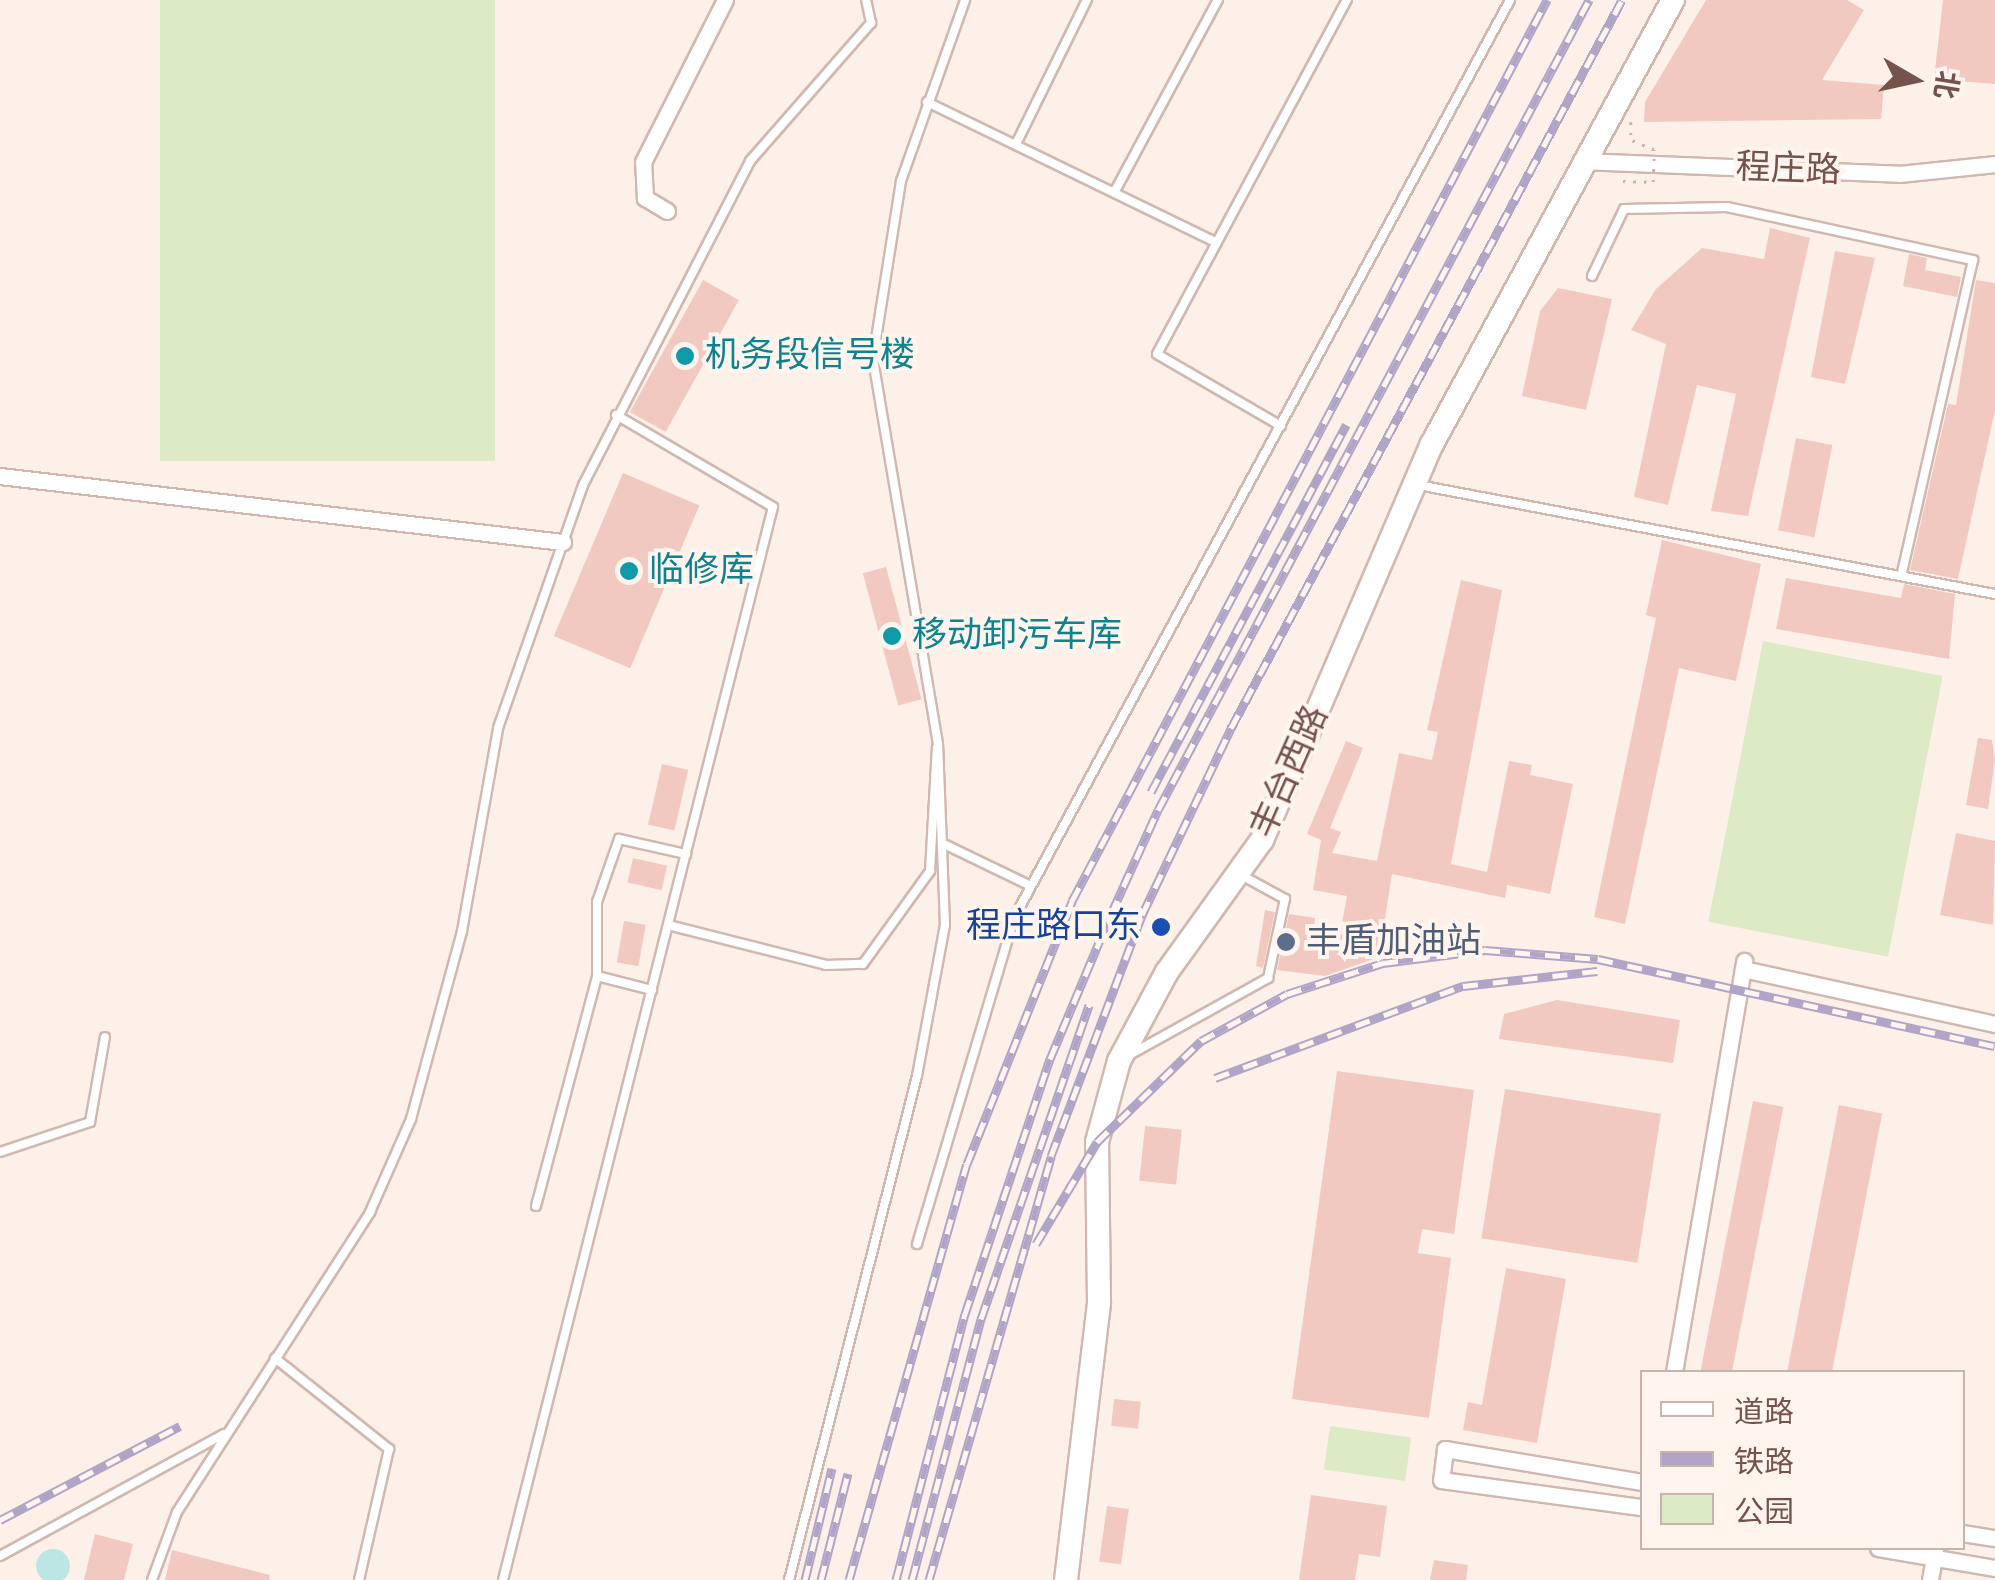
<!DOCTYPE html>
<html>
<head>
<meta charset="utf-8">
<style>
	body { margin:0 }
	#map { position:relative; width:1995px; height:1580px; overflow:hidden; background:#fcf0e8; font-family:"Sofia Sans Condensed","Noto Sans SC",sans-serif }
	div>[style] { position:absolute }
	.green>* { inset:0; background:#dceac6; transform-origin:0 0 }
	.water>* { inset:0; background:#bce6e3 }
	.round { border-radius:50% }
	.building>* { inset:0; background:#f1c9c0; transform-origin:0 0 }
	.path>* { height:2.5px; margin-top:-1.25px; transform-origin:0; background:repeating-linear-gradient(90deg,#d6aca2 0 2.5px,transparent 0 10.5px) }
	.roads { filter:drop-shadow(2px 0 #d0b8b0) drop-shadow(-2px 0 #d0b8b0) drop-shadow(0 2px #d0b8b0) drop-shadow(0 -2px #d0b8b0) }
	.service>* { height:8px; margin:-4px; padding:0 4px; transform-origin:4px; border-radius:4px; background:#fff }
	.minor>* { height:15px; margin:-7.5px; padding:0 7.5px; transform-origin:7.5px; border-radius:7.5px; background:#fff }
	.secondary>* { height:22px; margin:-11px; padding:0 11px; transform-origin:11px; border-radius:11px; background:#fff }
	.rail>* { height:9px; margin-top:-4.5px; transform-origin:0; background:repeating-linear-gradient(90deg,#fff5ee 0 15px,#b0a5c6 0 30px); box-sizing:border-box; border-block:2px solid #b0a5c6 }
	.path-bridge>* { height:2.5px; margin-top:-1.25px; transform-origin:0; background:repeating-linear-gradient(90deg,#d6aca2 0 2.5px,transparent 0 10.5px) }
	.dots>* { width:28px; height:28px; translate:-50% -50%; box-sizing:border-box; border:5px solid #fff5ee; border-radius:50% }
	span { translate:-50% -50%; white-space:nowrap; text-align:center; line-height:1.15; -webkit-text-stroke:8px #fff5ee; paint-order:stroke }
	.street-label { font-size:35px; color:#76524c }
	.culture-label { font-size:35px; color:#0d838f }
	.left { translate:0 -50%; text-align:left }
	.transit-label { font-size:35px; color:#164399 }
	.right { translate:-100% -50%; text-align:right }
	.service-label { font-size:35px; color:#4e5e75 }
	.legend { position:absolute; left:1640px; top:1370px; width:325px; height:180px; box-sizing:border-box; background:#fff5ee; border:2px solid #c8b4ad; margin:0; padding:12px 18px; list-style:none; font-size:30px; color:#76524c }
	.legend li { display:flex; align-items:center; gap:20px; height:50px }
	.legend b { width:50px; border:2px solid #c8b4ad }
	.north { position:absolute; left:1865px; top:30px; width:100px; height:100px; -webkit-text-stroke:8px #fff5ee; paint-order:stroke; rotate:99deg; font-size:28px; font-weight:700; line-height:40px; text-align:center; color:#76524c }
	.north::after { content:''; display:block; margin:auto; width:35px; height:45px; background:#76524c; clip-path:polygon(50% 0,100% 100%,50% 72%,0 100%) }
</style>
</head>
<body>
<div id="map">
	<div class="green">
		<i style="left:160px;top:0;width:335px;height:461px"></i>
		<i style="left:1763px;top:641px;width:183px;height:286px;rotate:11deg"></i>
		<i style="left:1330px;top:1426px;width:82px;height:44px;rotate:8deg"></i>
	</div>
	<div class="water">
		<i class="round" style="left:36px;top:1549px;width:34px;height:34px"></i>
	</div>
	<div class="building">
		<i style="clip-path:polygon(1706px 0,1847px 0,1864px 10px,1822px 80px,1884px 85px,1881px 119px,1644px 122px,1645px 102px)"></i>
		<i style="clip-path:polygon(1943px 0,1995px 0,1995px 84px,1934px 79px)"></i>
		<i style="clip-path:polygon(1770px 228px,1810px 238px,1748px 516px,1711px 511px,1736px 394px,1697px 385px,1668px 505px,1634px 497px,1666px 344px,1631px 330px,1656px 289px,1702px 248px,1764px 259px)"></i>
		<i style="clip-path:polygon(1835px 251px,1875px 258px,1845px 384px,1811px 377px)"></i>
		<i style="clip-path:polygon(1909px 254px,1927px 258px,1925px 270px,1961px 277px,1957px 297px,1903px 286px)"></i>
		<i style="left:703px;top:280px;width:41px;height:151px;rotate:29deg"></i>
		<i style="clip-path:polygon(1976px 280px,1995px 283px,1995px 410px,1958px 579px,1910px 570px,1948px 404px,1956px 405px)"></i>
		<i style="clip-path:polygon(1558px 288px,1612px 299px,1586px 410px,1522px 396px,1540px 311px)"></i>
		<i style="left:1796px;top:438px;width:37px;height:94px;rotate:11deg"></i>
		<i style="left:623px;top:473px;width:83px;height:177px;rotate:23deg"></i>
		<i style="clip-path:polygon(1662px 540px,1761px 564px,1736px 681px,1679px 668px,1625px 924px,1594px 917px,1656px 618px,1646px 615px)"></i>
		<i style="left:886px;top:567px;width:137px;height:24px;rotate:75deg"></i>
		<i style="clip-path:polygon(1786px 578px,1901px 598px,1904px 584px,1955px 594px,1949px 659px,1776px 629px)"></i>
		<i style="clip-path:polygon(1461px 580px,1502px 590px,1451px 864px,1487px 872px,1509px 761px,1532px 765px,1530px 775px,1573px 784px,1550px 894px,1507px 885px,1505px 898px,1392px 874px,1379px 957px,1325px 976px,1277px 970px,1289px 914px,1315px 918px,1312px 939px,1338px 944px,1347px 896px,1313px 890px,1321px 840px,1307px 834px,1346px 741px,1363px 748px,1330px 828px,1341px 832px,1332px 853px,1377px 861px,1399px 753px,1432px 760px,1438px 732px,1427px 730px)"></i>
		<i style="clip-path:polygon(1978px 738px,1992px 740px,1995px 760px,1988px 809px,1966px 805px)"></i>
		<i style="left:662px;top:764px;width:27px;height:62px;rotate:13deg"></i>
		<i style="clip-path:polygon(1956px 833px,1995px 841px,1993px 925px,1940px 915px)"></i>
		<i style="left:633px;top:858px;width:35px;height:25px;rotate:13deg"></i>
		<i style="clip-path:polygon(1265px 910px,1275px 912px,1263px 968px,1256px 966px)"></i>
		<i style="left:624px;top:921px;width:22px;height:42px;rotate:10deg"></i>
		<i style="clip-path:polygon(1557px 1000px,1680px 1020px,1673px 1063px,1499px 1039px,1504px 1014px)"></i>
		<i style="clip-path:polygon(1337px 1071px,1474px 1090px,1454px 1234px,1422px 1229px,1418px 1253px,1451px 1258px,1429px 1418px,1292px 1399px)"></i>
		<i style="left:1505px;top:1089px;width:158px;height:151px;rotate:9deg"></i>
		<i style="left:1753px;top:1101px;width:31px;height:276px;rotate:11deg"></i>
		<i style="left:1839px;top:1105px;width:44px;height:273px;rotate:11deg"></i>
		<i style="left:1145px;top:1126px;width:37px;height:55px;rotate:6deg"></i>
		<i style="clip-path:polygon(1506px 1268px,1566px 1279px,1537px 1443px,1463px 1430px,1468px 1402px,1482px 1405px)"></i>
		<i style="left:1114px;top:1399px;width:27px;height:27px;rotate:6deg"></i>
		<i style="clip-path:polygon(1311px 1495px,1387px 1506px,1380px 1557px,1359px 1554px,1355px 1580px,1299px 1580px)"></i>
		<i style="left:1107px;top:1506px;width:22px;height:56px;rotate:8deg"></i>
		<i style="clip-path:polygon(95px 1534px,133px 1544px,124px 1580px,84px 1580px)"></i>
		<i style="clip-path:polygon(172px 1550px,270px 1575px,269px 1580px,165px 1580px)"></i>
		<i style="clip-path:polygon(1434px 1560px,1468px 1565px,1466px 1580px,1430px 1580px)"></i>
	</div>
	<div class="path">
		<i style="left:1631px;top:122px;width:18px;rotate:90deg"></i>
	</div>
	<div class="roads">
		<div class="service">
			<i style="left:927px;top:102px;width:322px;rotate:25.9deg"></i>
			<i style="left:1016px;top:144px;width:161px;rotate:-63.8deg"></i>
			<i style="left:1115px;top:191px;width:217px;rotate:-61.7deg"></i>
			<i style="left:1592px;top:276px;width:74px;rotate:-64.5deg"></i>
			<i style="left:1624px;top:209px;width:103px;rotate:-1.1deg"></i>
			<i style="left:1727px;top:207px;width:252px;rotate:12.2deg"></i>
			<i style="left:1973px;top:260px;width:324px;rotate:102.8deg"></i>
			<i style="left:1281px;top:426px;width:143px;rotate:-149.9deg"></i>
			<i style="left:1157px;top:354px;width:402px;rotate:-61.8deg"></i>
			<i style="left:1418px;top:485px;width:587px;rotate:10.7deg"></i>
			<i style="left:946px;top:845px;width:94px;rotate:25.8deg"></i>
			<i style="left:668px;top:925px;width:163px;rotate:14.2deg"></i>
			<i style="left:826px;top:965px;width:37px;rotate:-2deg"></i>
			<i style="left:863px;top:964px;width:115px;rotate:-54.2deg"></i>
			<i style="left:930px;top:871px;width:124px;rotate:-86.8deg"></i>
			<i style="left:597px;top:976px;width:57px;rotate:14.3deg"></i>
			<i style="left:1131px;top:1054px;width:157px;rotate:-29deg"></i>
			<i style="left:1268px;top:978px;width:81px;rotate:-77.9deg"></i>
			<i style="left:1285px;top:899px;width:48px;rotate:-151.3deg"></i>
			<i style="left:0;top:1152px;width:95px;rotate:-18.4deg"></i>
			<i style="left:90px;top:1122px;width:86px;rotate:-80deg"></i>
			<i style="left:536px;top:1206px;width:238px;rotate:-75.1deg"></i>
			<i style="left:597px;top:976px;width:74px;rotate:-90deg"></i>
			<i style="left:597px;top:902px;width:67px;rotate:-70.8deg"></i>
			<i style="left:619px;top:839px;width:69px;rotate:12.6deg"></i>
			<i style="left:917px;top:1244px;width:342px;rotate:-73.4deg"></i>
			<i style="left:1015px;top:916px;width:1041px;rotate:-61.61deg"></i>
			<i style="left:275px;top:1358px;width:146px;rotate:38.6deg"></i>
			<i style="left:389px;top:1449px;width:134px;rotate:102.9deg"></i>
			<i style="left:0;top:1556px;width:255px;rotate:-28.6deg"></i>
			<i style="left:152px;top:1580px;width:72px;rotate:-69.8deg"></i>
			<i style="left:177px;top:1512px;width:357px;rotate:-57.2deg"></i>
			<i style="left:370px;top:1212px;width:102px;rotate:-66.2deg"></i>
			<i style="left:411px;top:1119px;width:195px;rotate:-74.8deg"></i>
			<i style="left:462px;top:931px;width:206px;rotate:-79.9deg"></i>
			<i style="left:498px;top:728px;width:257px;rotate:-70.7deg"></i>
			<i style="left:583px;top:485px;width:365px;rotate:-62.7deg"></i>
			<i style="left:750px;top:161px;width:184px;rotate:-48.8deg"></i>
			<i style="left:871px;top:23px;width:24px;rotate:-102deg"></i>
			<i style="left:503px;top:1580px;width:1106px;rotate:-75.88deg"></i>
			<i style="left:773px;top:507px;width:182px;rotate:-149.6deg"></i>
			<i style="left:789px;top:1580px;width:520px;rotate:-75.75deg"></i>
			<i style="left:917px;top:1076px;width:154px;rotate:-79.5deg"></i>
			<i style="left:945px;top:925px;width:181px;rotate:-92.2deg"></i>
			<i style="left:938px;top:744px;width:391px;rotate:-99.6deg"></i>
			<i style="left:873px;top:358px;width:179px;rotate:-81deg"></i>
			<i style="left:901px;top:181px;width:192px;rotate:-70.5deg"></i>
		</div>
		<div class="minor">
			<i style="left:1581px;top:161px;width:318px;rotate:2.3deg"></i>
			<i style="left:1899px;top:174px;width:97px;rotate:-5.9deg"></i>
			<i style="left:667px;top:211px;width:26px;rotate:-149deg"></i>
			<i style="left:645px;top:198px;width:36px;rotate:-93deg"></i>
			<i style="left:643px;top:162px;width:182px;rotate:-63.2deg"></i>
			<i style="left:0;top:476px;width:567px;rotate:6.69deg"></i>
			<i style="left:1743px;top:969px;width:258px;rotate:12.3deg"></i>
			<i style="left:1674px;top:1372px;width:417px;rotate:-80.3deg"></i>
			<i style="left:1642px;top:1482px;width:200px;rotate:-170.5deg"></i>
			<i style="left:1445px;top:1449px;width:31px;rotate:97deg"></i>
			<i style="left:1441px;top:1480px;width:203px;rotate:7.7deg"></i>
			<i style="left:1962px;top:1533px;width:33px;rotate:9deg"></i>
			<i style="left:1878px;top:1548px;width:119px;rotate:9.7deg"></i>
			<i style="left:1930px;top:1580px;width:29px;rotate:-80deg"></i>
		</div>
		<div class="secondary">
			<i style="left:1066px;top:1580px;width:280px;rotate:-83.2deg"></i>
			<i style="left:1099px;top:1302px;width:160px;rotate:-90.7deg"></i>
			<i style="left:1097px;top:1142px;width:84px;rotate:-74.8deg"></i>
			<i style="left:1119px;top:1061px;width:101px;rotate:-61.7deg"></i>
			<i style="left:1167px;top:972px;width:163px;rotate:-54.3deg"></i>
			<i style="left:1262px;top:840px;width:431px;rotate:-66.8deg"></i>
			<i style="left:1432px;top:444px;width:505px;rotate:-61.51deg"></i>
		</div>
	</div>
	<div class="rail">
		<i style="left:1151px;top:792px;width:416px;rotate:-62deg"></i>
		<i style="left:1215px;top:1078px;width:265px;rotate:-20.4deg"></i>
		<i style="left:1463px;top:986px;width:135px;rotate:-6.4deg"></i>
		<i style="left:1036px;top:1244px;width:119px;rotate:-59.1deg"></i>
		<i style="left:1097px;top:1142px;width:145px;rotate:-44.2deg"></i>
		<i style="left:1201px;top:1041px;width:98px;rotate:-28.7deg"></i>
		<i style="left:1287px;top:994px;width:101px;rotate:-17.9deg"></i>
		<i style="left:1383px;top:963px;width:103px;rotate:-7.3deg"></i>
		<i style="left:1485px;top:950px;width:113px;rotate:4.6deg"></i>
		<i style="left:1598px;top:959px;width:406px;rotate:12.4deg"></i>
		<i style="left:0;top:1520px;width:203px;rotate:-27.6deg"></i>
		<i style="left:805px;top:1580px;width:115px;rotate:-76.4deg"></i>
		<i style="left:821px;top:1580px;width:110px;rotate:-75.8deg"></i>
		<i style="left:849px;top:1580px;width:432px;rotate:-74.2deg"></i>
		<i style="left:967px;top:1164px;width:283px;rotate:-68.2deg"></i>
		<i style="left:1072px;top:901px;width:1019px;rotate:-62.2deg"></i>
		<i style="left:896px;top:1580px;width:275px;rotate:-75.5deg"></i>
		<i style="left:965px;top:1314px;width:269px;rotate:-71.6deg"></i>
		<i style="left:1050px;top:1059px;width:157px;rotate:-67.2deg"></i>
		<i style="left:1111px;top:914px;width:114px;rotate:-65.7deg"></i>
		<i style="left:1158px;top:810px;width:918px;rotate:-61.98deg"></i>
		<i style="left:912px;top:1580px;width:270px;rotate:-75.2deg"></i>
		<i style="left:981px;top:1319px;width:332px;rotate:-71deg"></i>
		<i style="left:929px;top:1580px;width:441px;rotate:-73.9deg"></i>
		<i style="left:1051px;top:1156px;width:258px;rotate:-69.3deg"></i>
		<i style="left:1142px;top:915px;width:207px;rotate:-64.5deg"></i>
		<i style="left:1231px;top:728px;width:826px;rotate:-61.76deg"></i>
	</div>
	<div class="path-bridge">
		<i style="left:1623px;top:181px;width:30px;rotate:2deg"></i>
		<i style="left:1653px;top:182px;width:32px;rotate:-88deg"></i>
		<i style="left:1654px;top:150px;width:25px;rotate:-157deg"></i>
	</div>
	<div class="dots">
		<i style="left:685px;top:356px;background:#0f9aa8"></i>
		<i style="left:629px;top:571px;background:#0f9aa8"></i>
		<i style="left:892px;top:636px;background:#0f9aa8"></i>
		<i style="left:1161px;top:927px;background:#1a4fb4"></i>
		<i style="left:1286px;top:942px;background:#5c6f8a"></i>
	</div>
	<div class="street-label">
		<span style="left:1788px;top:170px;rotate:2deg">程庄路</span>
		<span style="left:1290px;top:772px;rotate:-66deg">丰台西路</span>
	</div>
	<div class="culture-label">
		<span class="left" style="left:705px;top:356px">机务段信号楼</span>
		<span class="left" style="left:649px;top:571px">临修库</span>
		<span class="left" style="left:912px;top:636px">移动卸污车库</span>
	</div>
	<div class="transit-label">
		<span class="right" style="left:1141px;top:927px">程庄路口东</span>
	</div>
	<div class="service-label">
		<span class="left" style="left:1306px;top:942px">丰盾加油站</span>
	</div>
	<ul class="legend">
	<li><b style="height:12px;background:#fff"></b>道路</li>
	<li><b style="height:12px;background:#b0a5c6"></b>铁路</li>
	<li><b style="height:28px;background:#dceac6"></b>公园</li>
	</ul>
	<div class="north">北</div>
</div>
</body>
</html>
